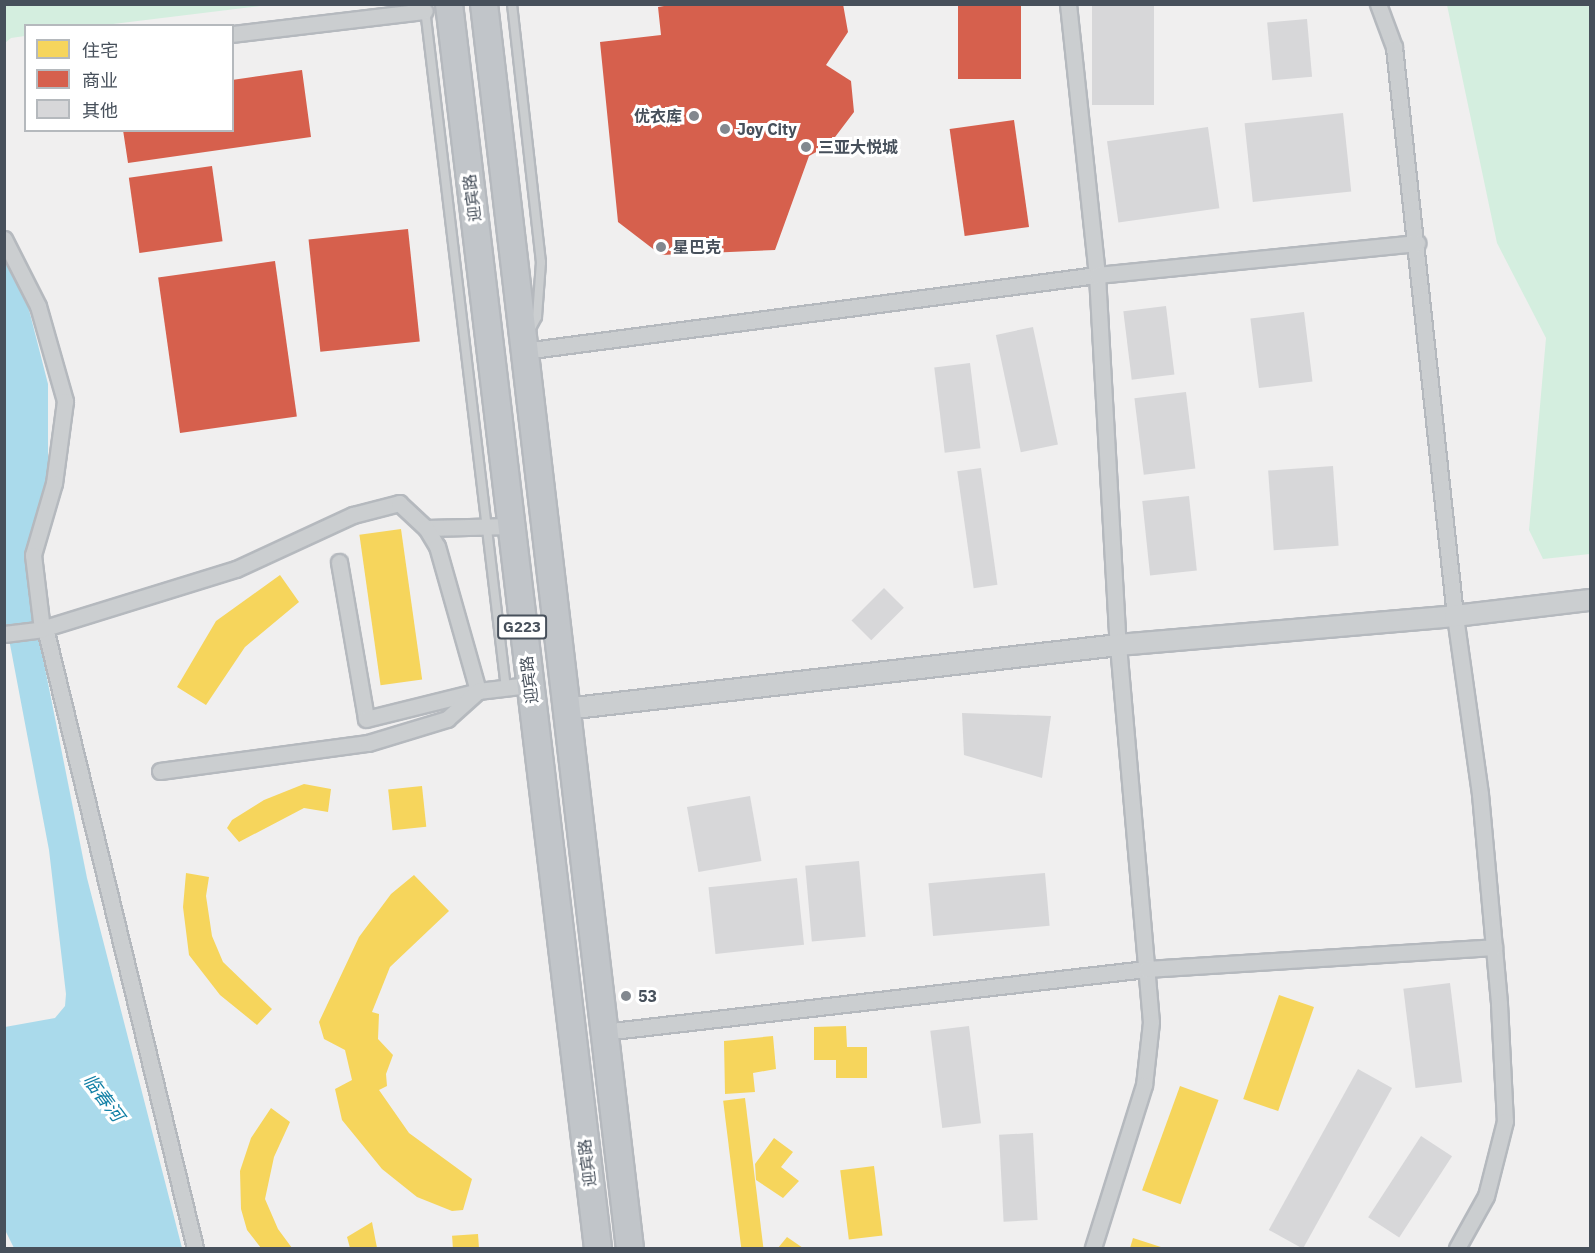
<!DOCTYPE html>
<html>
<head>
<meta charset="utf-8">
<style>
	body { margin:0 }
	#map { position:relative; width:1595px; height:1253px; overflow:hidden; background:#f0efef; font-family:"IBM Plex Sans","Noto Sans SC",sans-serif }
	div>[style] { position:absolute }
	.green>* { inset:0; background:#d4eedf }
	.water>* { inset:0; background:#aadaeb }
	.homes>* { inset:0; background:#f6d55c; transform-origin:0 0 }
	.shops>* { inset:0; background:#d6604d; transform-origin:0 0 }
	.building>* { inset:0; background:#d7d7d9; transform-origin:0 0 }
	.roads { filter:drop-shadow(2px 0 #b5b9be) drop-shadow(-2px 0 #b5b9be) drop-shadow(0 2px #b5b9be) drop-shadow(0 -2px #b5b9be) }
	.service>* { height:8px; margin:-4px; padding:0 4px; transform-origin:4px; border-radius:4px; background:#cbced0 }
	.minor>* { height:15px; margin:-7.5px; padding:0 7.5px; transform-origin:7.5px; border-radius:7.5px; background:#cbced0 }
	.tertiary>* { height:20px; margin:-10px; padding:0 10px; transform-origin:10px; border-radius:10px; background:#cbced0 }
	.trunk>* { height:26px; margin:-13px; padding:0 13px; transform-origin:13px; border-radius:13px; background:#c1c5c9 }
	.dots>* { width:16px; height:16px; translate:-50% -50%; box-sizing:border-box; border:3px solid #fff; border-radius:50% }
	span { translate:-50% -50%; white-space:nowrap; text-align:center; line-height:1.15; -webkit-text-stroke:6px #fff; paint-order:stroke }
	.shield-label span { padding:2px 4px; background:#fff; border:2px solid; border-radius:4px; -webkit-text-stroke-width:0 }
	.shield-label { font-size:15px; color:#47505b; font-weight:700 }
	.poi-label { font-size:16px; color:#47505b; font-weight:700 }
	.right { translate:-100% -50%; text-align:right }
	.left { translate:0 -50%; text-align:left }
	.street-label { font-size:16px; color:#47505b }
	.water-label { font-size:18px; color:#107fa5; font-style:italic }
	.frame { position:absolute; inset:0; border:6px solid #47505b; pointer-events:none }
	.legend { position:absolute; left:24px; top:24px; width:210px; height:108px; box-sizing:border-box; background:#fff; border:2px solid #b5b9bd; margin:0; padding:8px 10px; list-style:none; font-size:18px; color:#47505b }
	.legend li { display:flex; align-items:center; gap:12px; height:30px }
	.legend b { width:30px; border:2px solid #b5b9bd }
</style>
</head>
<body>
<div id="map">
	<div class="green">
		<i style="clip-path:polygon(5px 4px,269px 4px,269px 5px,105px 25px,26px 26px,25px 36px,11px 38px,5px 43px)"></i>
		<i style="clip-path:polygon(1447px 5px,1590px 5px,1590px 554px,1543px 559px,1529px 530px,1546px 338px,1497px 243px)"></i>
	</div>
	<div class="water">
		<i style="clip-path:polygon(4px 261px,26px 298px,48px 384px,48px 473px,26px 573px,87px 878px,182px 1248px,14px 1248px,5px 1230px,5px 1027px,55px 1018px,65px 1006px,66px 994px,49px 850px,5px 618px)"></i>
	</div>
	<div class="homes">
		<i style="left:401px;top:529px;width:152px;height:42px;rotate:82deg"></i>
		<i style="clip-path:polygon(280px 575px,299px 602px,245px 647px,206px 705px,177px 687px,216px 621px)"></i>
		<i style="clip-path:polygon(304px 784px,331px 789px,328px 812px,304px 808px,239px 842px,227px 828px,232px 820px,264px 800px)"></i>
		<i style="left:422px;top:786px;width:41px;height:34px;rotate:84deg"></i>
		<i style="clip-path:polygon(186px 873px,209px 877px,206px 896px,212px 936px,223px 962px,272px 1009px,257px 1025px,220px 995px,189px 955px,183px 907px)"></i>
		<i style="clip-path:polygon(414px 875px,449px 911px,390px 967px,372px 1012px,379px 1014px,378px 1039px,393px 1055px,386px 1074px,387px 1086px,379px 1090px,409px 1133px,472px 1179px,463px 1210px,452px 1211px,417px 1197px,382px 1169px,342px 1120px,335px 1089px,352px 1080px,345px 1050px,324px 1039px,319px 1022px,359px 937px,391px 894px)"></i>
		<i style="left:1279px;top:995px;width:37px;height:110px;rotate:19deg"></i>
		<i style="clip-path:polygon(846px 1026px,847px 1047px,867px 1047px,867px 1078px,836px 1078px,836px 1060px,814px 1060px,814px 1027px)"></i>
		<i style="clip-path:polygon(773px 1036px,776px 1069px,753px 1073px,755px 1092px,725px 1094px,724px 1041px)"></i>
		<i style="left:1180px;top:1086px;width:41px;height:111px;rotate:20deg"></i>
		<i style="left:745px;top:1098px;width:151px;height:22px;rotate:83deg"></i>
		<i style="clip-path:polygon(271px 1108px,290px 1122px,274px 1157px,265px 1199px,278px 1229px,292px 1248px,261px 1248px,247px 1230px,241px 1209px,240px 1171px,251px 1138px)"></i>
		<i style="clip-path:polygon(774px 1138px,793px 1152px,781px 1167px,799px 1181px,783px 1198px,756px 1180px,755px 1164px)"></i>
		<i style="left:874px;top:1166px;width:70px;height:34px;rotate:83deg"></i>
		<i style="clip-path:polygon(372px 1222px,377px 1248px,350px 1248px,347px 1237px)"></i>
		<i style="left:478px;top:1234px;width:14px;height:26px;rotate:86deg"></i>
		<i style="clip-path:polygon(787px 1237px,803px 1248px,778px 1248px)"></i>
		<i style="clip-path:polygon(1133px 1238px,1164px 1248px,1130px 1248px)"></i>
	</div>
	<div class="shops">
		<i style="clip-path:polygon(676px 4px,843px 4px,848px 32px,826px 65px,851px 81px,854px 112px,829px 145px,809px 156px,775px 250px,661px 255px,618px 222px,600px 42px,661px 35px,658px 7px)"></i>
		<i style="left:958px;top:4px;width:63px;height:75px"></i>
		<i style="clip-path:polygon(302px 70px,311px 137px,128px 163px,123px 130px,232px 130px,232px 80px)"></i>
		<i style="left:1014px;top:120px;width:108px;height:65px;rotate:82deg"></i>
		<i style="left:212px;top:166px;width:76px;height:84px;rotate:82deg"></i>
		<i style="left:408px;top:229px;width:113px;height:100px;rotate:84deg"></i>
		<i style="left:275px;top:261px;width:157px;height:118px;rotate:82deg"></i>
	</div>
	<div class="building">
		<i style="left:1092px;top:4px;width:62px;height:101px"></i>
		<i style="left:1307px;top:19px;width:58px;height:40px;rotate:85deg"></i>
		<i style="left:1343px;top:113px;width:79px;height:99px;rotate:84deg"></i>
		<i style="left:1208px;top:127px;width:82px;height:102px;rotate:82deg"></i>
		<i style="left:1166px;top:306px;width:69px;height:43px;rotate:83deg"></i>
		<i style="left:1304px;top:312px;width:70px;height:54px;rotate:83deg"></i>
		<i style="left:1033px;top:327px;width:120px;height:38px;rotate:78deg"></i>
		<i style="left:970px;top:363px;width:86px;height:36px;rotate:83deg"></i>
		<i style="left:1186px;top:392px;width:77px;height:52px;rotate:83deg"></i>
		<i style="left:1333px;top:466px;width:80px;height:65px;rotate:86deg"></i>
		<i style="left:981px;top:468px;width:118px;height:24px;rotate:82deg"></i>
		<i style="left:1189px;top:496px;width:75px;height:47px;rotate:84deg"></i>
		<i style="left:884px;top:588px;width:28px;height:46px;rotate:45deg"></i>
		<i style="clip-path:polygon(962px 713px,1051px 716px,1042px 778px,964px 755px)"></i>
		<i style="left:750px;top:796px;width:66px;height:64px;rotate:80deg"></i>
		<i style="left:859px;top:861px;width:76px;height:54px;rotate:85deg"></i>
		<i style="left:1045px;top:873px;width:53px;height:117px;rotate:85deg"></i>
		<i style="left:797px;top:878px;width:67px;height:89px;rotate:84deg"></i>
		<i style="left:1450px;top:983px;width:100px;height:47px;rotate:83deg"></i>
		<i style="left:969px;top:1026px;width:98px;height:39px;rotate:83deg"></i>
		<i style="left:1358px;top:1069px;width:39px;height:184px;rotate:29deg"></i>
		<i style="left:1033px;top:1133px;width:87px;height:34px;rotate:87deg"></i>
		<i style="left:1421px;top:1136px;width:37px;height:97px;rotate:33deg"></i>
	</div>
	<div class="roads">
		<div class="service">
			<i style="left:512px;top:4px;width:260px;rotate:83.6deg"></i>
			<i style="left:541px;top:262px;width:55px;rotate:94.2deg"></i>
			<i style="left:537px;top:317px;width:15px;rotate:118deg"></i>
			<i style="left:425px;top:9px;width:684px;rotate:83.2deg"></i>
		</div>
		<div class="minor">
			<i style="left:1068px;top:4px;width:273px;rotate:83.9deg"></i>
			<i style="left:1097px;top:275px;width:371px;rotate:86.8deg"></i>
			<i style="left:1118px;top:645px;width:378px;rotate:85deg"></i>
			<i style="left:1151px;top:1022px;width:63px;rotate:96.3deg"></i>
			<i style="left:1144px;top:1085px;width:171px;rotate:107.4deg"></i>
			<i style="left:1378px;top:4px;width:46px;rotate:69.6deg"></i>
			<i style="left:1394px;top:47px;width:572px;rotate:83.88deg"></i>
			<i style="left:1455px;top:616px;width:180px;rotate:82deg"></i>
			<i style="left:1480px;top:794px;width:211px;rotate:84.8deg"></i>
			<i style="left:1499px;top:1004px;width:117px;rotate:87.1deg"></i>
			<i style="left:1505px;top:1121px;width:77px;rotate:104.2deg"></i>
			<i style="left:1486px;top:1196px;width:60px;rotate:119.1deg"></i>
			<i style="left:232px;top:34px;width:194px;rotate:-6.8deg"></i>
			<i style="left:4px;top:239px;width:75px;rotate:63.1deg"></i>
			<i style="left:38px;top:306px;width:99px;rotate:74.1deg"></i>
			<i style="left:65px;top:401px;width:83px;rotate:97.6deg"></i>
			<i style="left:54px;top:483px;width:75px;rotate:106.3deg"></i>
			<i style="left:33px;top:555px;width:75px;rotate:83.1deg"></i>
			<i style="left:42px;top:629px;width:3px;rotate:-18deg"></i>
			<i style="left:45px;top:628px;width:638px;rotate:76.4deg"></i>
			<i style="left:524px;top:351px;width:578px;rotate:-7.56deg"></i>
			<i style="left:1097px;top:275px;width:322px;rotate:-5.7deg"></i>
			<i style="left:426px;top:528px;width:85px;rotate:-1.3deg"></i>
			<i style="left:339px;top:562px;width:159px;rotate:80.2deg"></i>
			<i style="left:366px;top:719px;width:112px;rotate:-13.9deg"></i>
			<i style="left:45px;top:628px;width:200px;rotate:-17.2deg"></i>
			<i style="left:236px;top:569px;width:129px;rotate:-24.8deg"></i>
			<i style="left:353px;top:515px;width:48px;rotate:-14.6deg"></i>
			<i style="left:399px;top:503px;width:37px;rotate:43deg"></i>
			<i style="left:426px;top:528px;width:21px;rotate:59deg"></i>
			<i style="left:437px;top:546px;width:151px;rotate:74.2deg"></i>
			<i style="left:478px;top:691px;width:51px;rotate:-6.7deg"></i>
			<i style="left:4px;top:634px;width:38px;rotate:-7deg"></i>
			<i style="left:160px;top:771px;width:210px;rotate:-7.7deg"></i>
			<i style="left:368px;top:743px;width:83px;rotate:-16.9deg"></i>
			<i style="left:447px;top:719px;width:42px;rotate:-42.1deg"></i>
			<i style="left:604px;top:1032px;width:546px;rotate:-6.63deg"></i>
			<i style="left:1146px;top:969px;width:349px;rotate:-3.6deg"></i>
		</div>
		<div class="tertiary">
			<i style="left:566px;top:709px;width:556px;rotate:-6.61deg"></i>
			<i style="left:1118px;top:645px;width:338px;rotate:-4.9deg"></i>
			<i style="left:1455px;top:616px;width:136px;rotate:-6.8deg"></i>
		</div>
		<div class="trunk">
			<i style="left:449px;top:4px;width:1253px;rotate:83.17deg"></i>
			<i style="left:484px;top:4px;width:1253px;rotate:83.31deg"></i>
		</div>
	</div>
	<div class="dots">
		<i style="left:694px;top:116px;background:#82888f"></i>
		<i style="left:725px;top:129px;background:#82888f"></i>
		<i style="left:806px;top:147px;background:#82888f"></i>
		<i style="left:661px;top:247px;background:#82888f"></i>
		<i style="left:626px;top:996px;background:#82888f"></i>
	</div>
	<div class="shield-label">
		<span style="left:522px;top:627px">G223</span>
	</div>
	<div class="poi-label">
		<span class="right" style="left:682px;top:116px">优衣库</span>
		<span class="left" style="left:737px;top:129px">Joy City</span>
		<span class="left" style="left:818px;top:147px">三亚大悦城</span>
		<span class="left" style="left:673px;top:247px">星巴克</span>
		<span class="left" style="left:638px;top:996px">53</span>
	</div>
	<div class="street-label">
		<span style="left:472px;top:198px;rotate:-97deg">迎宾路</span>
		<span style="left:529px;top:680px;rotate:-97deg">迎宾路</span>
		<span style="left:587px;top:1163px;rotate:-97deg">迎宾路</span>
	</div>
	<div class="water-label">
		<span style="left:103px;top:1098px;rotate:53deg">临春河</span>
	</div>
	<div class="frame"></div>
	<ul class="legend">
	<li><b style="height:16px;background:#f6d55c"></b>住宅</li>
	<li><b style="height:16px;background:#d6604d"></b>商业</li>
	<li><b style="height:16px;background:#d7d7d9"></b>其他</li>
	</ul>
</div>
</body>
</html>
